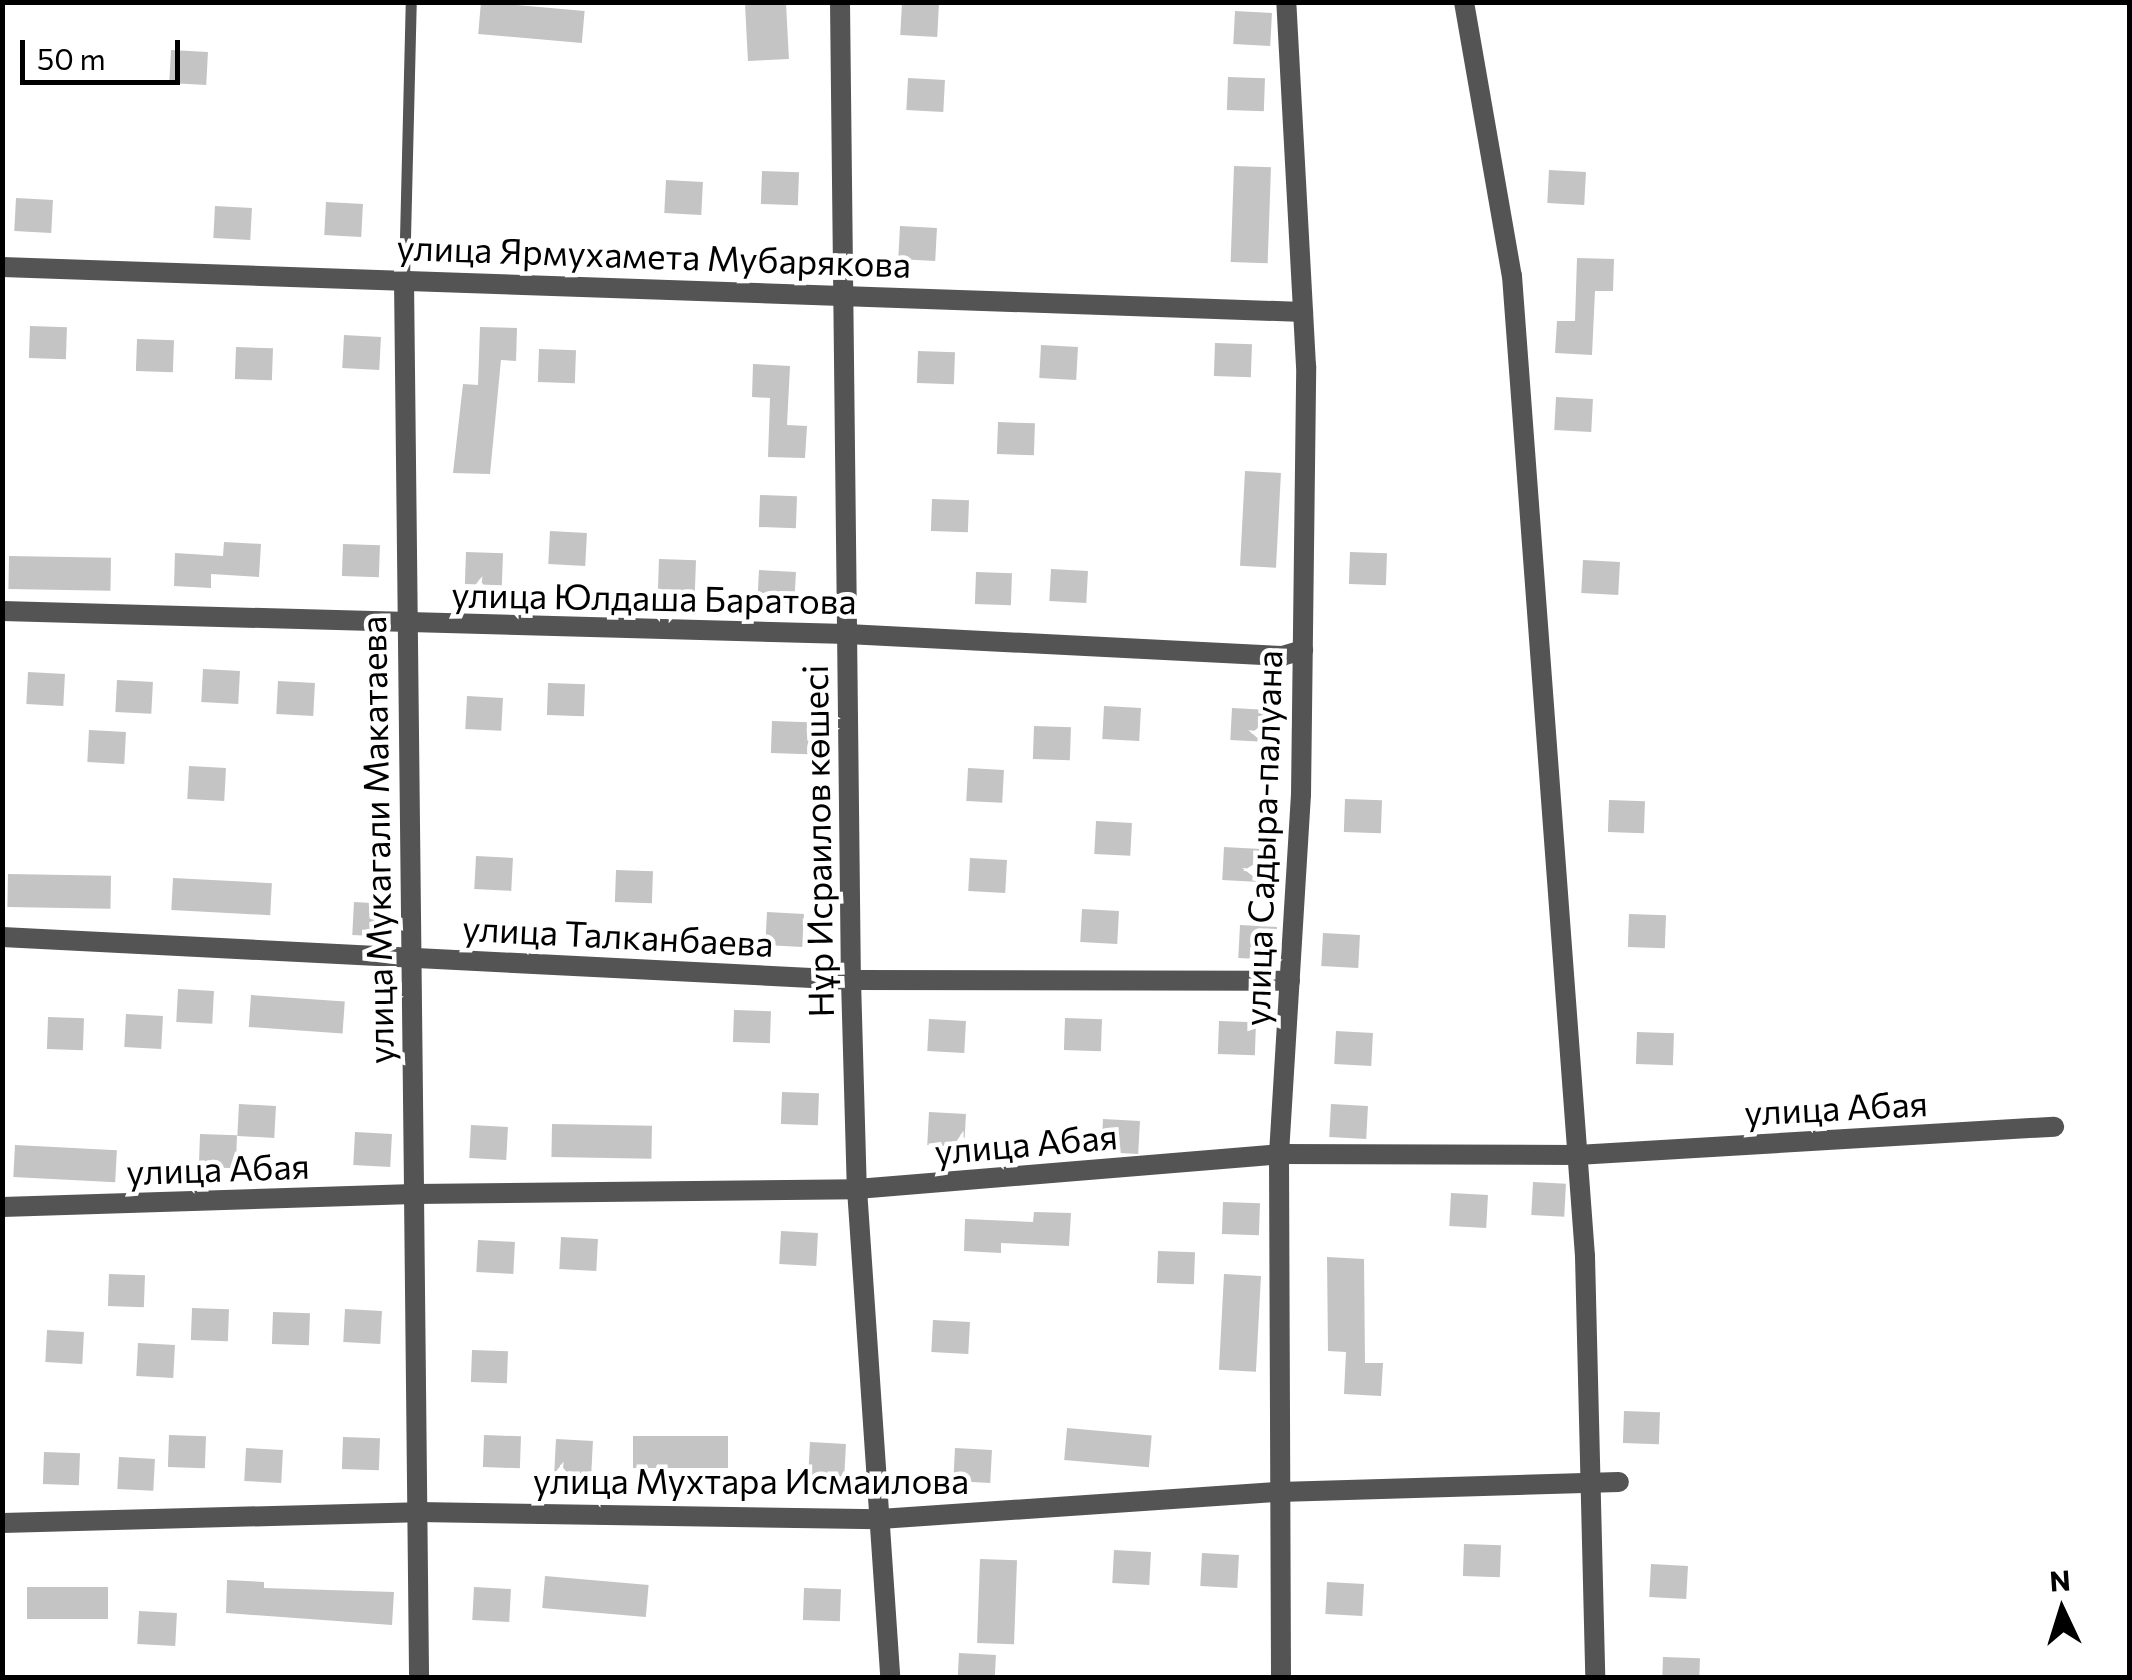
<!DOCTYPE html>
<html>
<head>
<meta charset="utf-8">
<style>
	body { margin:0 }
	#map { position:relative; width:2132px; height:1680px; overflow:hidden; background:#fff; font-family:Commissioner,sans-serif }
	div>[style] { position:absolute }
	.building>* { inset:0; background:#c4c4c4; transform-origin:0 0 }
	.service>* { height:11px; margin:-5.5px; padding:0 5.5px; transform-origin:5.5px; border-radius:5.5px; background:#545454 }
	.minor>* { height:20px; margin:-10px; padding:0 10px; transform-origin:10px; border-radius:10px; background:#545454 }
	.tertiary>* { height:20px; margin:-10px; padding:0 10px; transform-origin:10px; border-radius:10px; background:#545454 }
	span { translate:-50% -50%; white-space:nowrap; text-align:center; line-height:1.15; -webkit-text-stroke:9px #fff; paint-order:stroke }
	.street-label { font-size:35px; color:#000 }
	.frame { position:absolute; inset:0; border:5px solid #000; pointer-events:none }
	.north { position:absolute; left:2012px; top:1560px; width:100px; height:100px; -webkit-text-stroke:8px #fff; paint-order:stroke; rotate:356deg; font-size:28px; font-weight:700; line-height:40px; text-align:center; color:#000 }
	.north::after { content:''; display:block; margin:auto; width:35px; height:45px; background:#000; clip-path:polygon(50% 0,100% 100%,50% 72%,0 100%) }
	.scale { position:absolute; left:20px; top:40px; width:160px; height:45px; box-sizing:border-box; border:5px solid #000; border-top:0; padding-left:12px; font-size:30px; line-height:35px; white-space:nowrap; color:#000; -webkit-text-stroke:8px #fff; paint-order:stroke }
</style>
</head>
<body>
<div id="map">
	<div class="building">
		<i style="left:481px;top:2px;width:104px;height:32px;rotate:5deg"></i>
		<i style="left:902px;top:2px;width:37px;height:33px;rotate:3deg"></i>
		<i style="left:786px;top:3px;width:56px;height:41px;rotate:87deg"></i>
		<i style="left:1235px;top:11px;width:37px;height:33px;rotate:3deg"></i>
		<i style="left:171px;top:50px;width:37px;height:33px;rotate:3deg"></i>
		<i style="left:1228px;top:77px;width:37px;height:33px;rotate:2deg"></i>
		<i style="left:908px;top:78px;width:37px;height:32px;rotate:3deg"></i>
		<i style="left:1234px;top:166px;width:37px;height:96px;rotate:2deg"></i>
		<i style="left:1549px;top:170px;width:37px;height:33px;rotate:3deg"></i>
		<i style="left:762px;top:171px;width:37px;height:33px;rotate:2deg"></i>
		<i style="left:666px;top:180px;width:37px;height:33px;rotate:3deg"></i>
		<i style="left:16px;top:198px;width:37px;height:33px;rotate:3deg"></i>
		<i style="left:326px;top:202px;width:37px;height:33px;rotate:3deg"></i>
		<i style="left:215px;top:206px;width:37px;height:32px;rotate:3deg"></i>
		<i style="left:900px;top:226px;width:37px;height:33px;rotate:3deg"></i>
		<i style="clip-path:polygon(1577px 258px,1614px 259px,1613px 291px,1595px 291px,1592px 355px,1555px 353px,1557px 321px,1575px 321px)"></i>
		<i style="left:30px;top:326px;width:37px;height:32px;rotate:2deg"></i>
		<i style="clip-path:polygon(480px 327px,517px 328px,516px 361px,501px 360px,490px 474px,453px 473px,463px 384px,478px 385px)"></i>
		<i style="left:344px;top:335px;width:37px;height:33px;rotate:3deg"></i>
		<i style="left:137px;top:339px;width:37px;height:32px;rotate:2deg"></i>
		<i style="left:1215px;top:343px;width:37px;height:33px;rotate:2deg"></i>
		<i style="left:1041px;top:345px;width:37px;height:33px;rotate:3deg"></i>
		<i style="left:236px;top:347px;width:37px;height:32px;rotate:2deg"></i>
		<i style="left:539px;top:349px;width:37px;height:33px;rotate:2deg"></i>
		<i style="left:918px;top:351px;width:37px;height:32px;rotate:2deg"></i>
		<i style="clip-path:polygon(753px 364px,790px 366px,787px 425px,807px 426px,805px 458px,768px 457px,770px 398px,752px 397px)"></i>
		<i style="left:1556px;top:397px;width:37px;height:33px;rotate:3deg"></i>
		<i style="left:998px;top:422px;width:37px;height:32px;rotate:2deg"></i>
		<i style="left:1245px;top:471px;width:36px;height:95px;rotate:3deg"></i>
		<i style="left:760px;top:495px;width:37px;height:32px;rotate:2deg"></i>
		<i style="left:932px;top:499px;width:37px;height:32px;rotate:2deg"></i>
		<i style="left:550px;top:531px;width:37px;height:33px;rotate:3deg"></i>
		<i style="clip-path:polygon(224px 542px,261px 544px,259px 577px,211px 574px,211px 588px,174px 586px,175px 553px,223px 556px)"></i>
		<i style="left:343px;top:544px;width:37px;height:32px;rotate:2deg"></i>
		<i style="left:466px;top:552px;width:37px;height:32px;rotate:2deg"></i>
		<i style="left:1350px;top:552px;width:37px;height:32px;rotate:2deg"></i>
		<i style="left:9px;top:556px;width:102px;height:33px;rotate:1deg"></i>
		<i style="left:659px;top:559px;width:37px;height:32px;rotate:2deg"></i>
		<i style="left:1583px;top:560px;width:37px;height:33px;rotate:3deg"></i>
		<i style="left:1051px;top:569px;width:37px;height:32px;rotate:3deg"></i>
		<i style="left:759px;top:570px;width:37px;height:32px;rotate:3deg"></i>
		<i style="left:976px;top:572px;width:36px;height:32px;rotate:2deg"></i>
		<i style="left:203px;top:669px;width:37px;height:33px;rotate:3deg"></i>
		<i style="left:28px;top:672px;width:37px;height:32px;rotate:3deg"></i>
		<i style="left:117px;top:680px;width:36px;height:32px;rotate:3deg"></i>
		<i style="left:278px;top:681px;width:37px;height:33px;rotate:3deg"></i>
		<i style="left:548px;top:683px;width:37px;height:32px;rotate:2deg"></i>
		<i style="left:467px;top:696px;width:36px;height:33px;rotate:3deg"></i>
		<i style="left:1104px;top:706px;width:37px;height:33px;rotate:3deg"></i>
		<i style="left:1232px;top:708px;width:37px;height:32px;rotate:3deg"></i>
		<i style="left:772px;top:721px;width:37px;height:32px;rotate:2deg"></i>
		<i style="left:1034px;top:726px;width:37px;height:33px;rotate:2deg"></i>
		<i style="left:89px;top:730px;width:37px;height:32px;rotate:3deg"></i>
		<i style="left:189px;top:766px;width:37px;height:33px;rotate:3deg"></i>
		<i style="left:968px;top:768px;width:36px;height:33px;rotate:3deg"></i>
		<i style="left:1345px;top:799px;width:37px;height:33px;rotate:2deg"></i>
		<i style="left:1609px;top:800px;width:36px;height:32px;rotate:2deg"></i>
		<i style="left:1096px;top:821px;width:36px;height:33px;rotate:3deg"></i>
		<i style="left:1224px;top:847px;width:37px;height:33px;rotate:3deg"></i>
		<i style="left:476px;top:856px;width:37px;height:33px;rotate:3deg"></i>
		<i style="left:970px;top:858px;width:37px;height:33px;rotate:3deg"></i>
		<i style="left:616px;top:870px;width:37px;height:32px;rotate:2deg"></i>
		<i style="left:8px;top:874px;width:103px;height:33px;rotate:1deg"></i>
		<i style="left:173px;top:878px;width:99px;height:32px;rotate:3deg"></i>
		<i style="left:354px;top:902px;width:36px;height:33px;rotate:3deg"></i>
		<i style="left:1082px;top:909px;width:37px;height:33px;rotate:3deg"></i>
		<i style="left:767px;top:912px;width:37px;height:33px;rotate:3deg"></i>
		<i style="left:1629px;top:914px;width:37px;height:33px;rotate:2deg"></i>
		<i style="left:1240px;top:925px;width:37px;height:33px;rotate:3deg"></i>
		<i style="left:1323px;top:933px;width:37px;height:33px;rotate:3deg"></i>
		<i style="left:178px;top:989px;width:36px;height:33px;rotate:3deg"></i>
		<i style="left:251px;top:995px;width:94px;height:32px;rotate:4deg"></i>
		<i style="left:734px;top:1010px;width:37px;height:32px;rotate:2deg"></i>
		<i style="left:126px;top:1014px;width:37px;height:33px;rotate:3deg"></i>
		<i style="left:48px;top:1017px;width:36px;height:32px;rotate:2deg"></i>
		<i style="left:1065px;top:1018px;width:37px;height:32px;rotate:2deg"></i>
		<i style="left:929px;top:1019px;width:37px;height:32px;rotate:3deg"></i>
		<i style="left:1219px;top:1021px;width:37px;height:33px;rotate:2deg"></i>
		<i style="left:1336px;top:1031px;width:37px;height:33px;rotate:3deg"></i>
		<i style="left:1637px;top:1032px;width:37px;height:32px;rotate:2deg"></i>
		<i style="left:782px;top:1092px;width:37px;height:32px;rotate:2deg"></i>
		<i style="left:239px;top:1104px;width:37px;height:32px;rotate:3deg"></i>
		<i style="left:1331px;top:1104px;width:37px;height:33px;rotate:3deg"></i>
		<i style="left:929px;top:1112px;width:37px;height:33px;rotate:3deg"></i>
		<i style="left:1103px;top:1119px;width:37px;height:33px;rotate:3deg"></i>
		<i style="left:552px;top:1124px;width:100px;height:33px;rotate:1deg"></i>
		<i style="left:471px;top:1125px;width:37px;height:33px;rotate:3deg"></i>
		<i style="left:355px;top:1132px;width:37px;height:33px;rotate:3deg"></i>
		<i style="left:200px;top:1134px;width:37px;height:33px;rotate:2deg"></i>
		<i style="left:15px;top:1145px;width:102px;height:32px;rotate:3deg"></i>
		<i style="left:1533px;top:1182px;width:33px;height:33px;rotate:3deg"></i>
		<i style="left:1451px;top:1193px;width:37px;height:33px;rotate:3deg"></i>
		<i style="left:1223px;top:1202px;width:37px;height:32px;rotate:2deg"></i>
		<i style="clip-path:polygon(1034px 1212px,1071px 1213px,1069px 1246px,1001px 1243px,1001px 1253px,964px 1251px,965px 1219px,1033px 1222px)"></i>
		<i style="left:781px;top:1231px;width:37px;height:33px;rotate:3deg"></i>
		<i style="left:561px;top:1237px;width:37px;height:32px;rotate:3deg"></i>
		<i style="left:478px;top:1240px;width:37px;height:32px;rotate:3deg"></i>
		<i style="left:1158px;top:1251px;width:37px;height:32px;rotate:2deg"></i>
		<i style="clip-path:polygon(1327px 1257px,1364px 1259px,1365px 1363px,1383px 1363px,1381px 1396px,1344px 1394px,1346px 1352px,1328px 1351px)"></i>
		<i style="left:109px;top:1274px;width:36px;height:32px;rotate:2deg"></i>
		<i style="left:1224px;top:1274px;width:37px;height:96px;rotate:3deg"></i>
		<i style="left:192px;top:1308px;width:37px;height:32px;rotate:2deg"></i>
		<i style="left:345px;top:1309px;width:37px;height:33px;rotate:3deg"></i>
		<i style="left:273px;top:1312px;width:37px;height:32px;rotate:2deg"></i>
		<i style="left:933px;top:1320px;width:37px;height:32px;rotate:3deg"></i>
		<i style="left:47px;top:1330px;width:37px;height:32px;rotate:3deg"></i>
		<i style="left:138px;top:1343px;width:37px;height:33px;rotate:3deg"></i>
		<i style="left:472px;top:1350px;width:36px;height:32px;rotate:2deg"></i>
		<i style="left:1624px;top:1411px;width:36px;height:32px;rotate:2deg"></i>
		<i style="left:1067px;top:1428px;width:85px;height:32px;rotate:5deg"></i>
		<i style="left:169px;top:1435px;width:37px;height:32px;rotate:2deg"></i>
		<i style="left:484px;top:1435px;width:37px;height:32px;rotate:2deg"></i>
		<i style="left:633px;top:1436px;width:95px;height:32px"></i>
		<i style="left:343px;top:1437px;width:37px;height:32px;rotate:2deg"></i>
		<i style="left:556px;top:1439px;width:37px;height:33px;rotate:3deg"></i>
		<i style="left:810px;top:1442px;width:36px;height:33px;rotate:3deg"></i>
		<i style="left:246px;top:1448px;width:37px;height:33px;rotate:3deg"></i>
		<i style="left:955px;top:1448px;width:37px;height:33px;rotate:3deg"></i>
		<i style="left:44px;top:1452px;width:36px;height:32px;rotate:2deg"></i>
		<i style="left:119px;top:1457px;width:36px;height:32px;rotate:3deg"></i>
		<i style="left:1464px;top:1544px;width:37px;height:32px;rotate:2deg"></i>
		<i style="left:1114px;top:1550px;width:37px;height:33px;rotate:3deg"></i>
		<i style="left:1202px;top:1553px;width:37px;height:33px;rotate:3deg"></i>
		<i style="left:980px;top:1559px;width:37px;height:84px;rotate:2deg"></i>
		<i style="left:1651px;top:1564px;width:37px;height:33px;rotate:3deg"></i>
		<i style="left:545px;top:1576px;width:104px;height:32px;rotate:5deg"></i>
		<i style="clip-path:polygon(227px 1580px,264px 1582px,264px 1588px,394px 1592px,392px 1625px,226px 1613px)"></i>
		<i style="left:1327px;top:1582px;width:37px;height:32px;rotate:3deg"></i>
		<i style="left:27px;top:1587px;width:81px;height:32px"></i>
		<i style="left:474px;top:1587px;width:37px;height:33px;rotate:3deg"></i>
		<i style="left:804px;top:1588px;width:37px;height:32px;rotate:2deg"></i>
		<i style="left:139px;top:1611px;width:38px;height:33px;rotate:3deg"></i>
		<i style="left:959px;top:1653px;width:37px;height:25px;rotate:3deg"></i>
		<i style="left:1663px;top:1657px;width:37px;height:21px;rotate:2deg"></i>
	</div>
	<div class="service">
		<i style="left:404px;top:279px;width:277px;rotate:-88.6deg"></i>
	</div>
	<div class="minor">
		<i style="left:840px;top:2px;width:978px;rotate:89.36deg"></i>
		<i style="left:851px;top:980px;width:209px;rotate:88.4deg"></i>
		<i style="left:857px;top:1189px;width:490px;rotate:86.1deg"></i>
		<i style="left:1464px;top:2px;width:278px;rotate:80.1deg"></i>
		<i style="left:1512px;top:276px;width:983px;rotate:85.74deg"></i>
		<i style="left:1585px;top:1256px;width:422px;rotate:88.6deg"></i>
		<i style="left:2px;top:267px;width:1302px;rotate:1.98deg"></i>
		<i style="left:404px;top:279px;width:915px;rotate:89.37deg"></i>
		<i style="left:414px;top:1194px;width:443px;rotate:-0.6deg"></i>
		<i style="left:857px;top:1189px;width:423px;rotate:-4.7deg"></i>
		<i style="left:1279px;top:1154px;width:298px;rotate:0.2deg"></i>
		<i style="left:1577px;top:1155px;width:478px;rotate:-3.4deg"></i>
		<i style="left:2px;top:611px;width:845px;rotate:1.56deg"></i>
		<i style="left:847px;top:634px;width:436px;rotate:2.9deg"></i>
		<i style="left:1282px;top:656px;width:22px;rotate:-16deg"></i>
		<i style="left:2px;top:937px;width:850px;rotate:2.9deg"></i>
		<i style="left:851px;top:980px;width:439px;rotate:0.1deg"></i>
		<i style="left:2px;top:1523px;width:415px;rotate:-1.5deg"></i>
		<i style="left:417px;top:1512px;width:463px;rotate:0.9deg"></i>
		<i style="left:880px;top:1519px;width:400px;rotate:-3.9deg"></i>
		<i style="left:1279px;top:1492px;width:340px;rotate:-1.7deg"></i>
		<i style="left:1281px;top:1678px;width:524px;rotate:-90.22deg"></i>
		<i style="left:1279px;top:1154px;width:360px;rotate:-86.5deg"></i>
		<i style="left:1301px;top:795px;width:429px;rotate:-89.3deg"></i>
		<i style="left:1306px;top:366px;width:365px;rotate:-93.1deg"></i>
	</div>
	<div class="tertiary">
		<i style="left:2px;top:1207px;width:412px;rotate:-1.8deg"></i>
		<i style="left:414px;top:1194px;width:484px;rotate:89.4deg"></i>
	</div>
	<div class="street-label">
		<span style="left:654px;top:255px;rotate:2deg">улица Ярмухамета Мубарякова</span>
		<span style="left:654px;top:597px;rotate:1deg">улица Юлдаша Баратова</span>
		<span style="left:1262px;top:838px;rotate:-88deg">улица Садыра-палуана</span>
		<span style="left:376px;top:840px;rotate:-91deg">улица Мукагали Макатаева</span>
		<span style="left:817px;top:841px;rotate:-91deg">Нұр Исраилов көшесі</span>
		<span style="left:618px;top:935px;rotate:3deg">улица Талканбаева</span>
		<span style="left:1836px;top:1107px;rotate:-3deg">улица Абая</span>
		<span style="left:1026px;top:1143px;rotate:-5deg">улица Абая</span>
		<span style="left:218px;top:1168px;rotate:-2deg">улица Абая</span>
		<span style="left:751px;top:1480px">улица Мухтара Исмаилова</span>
	</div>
	<div class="frame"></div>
	<div class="north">N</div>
	<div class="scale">50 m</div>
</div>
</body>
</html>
